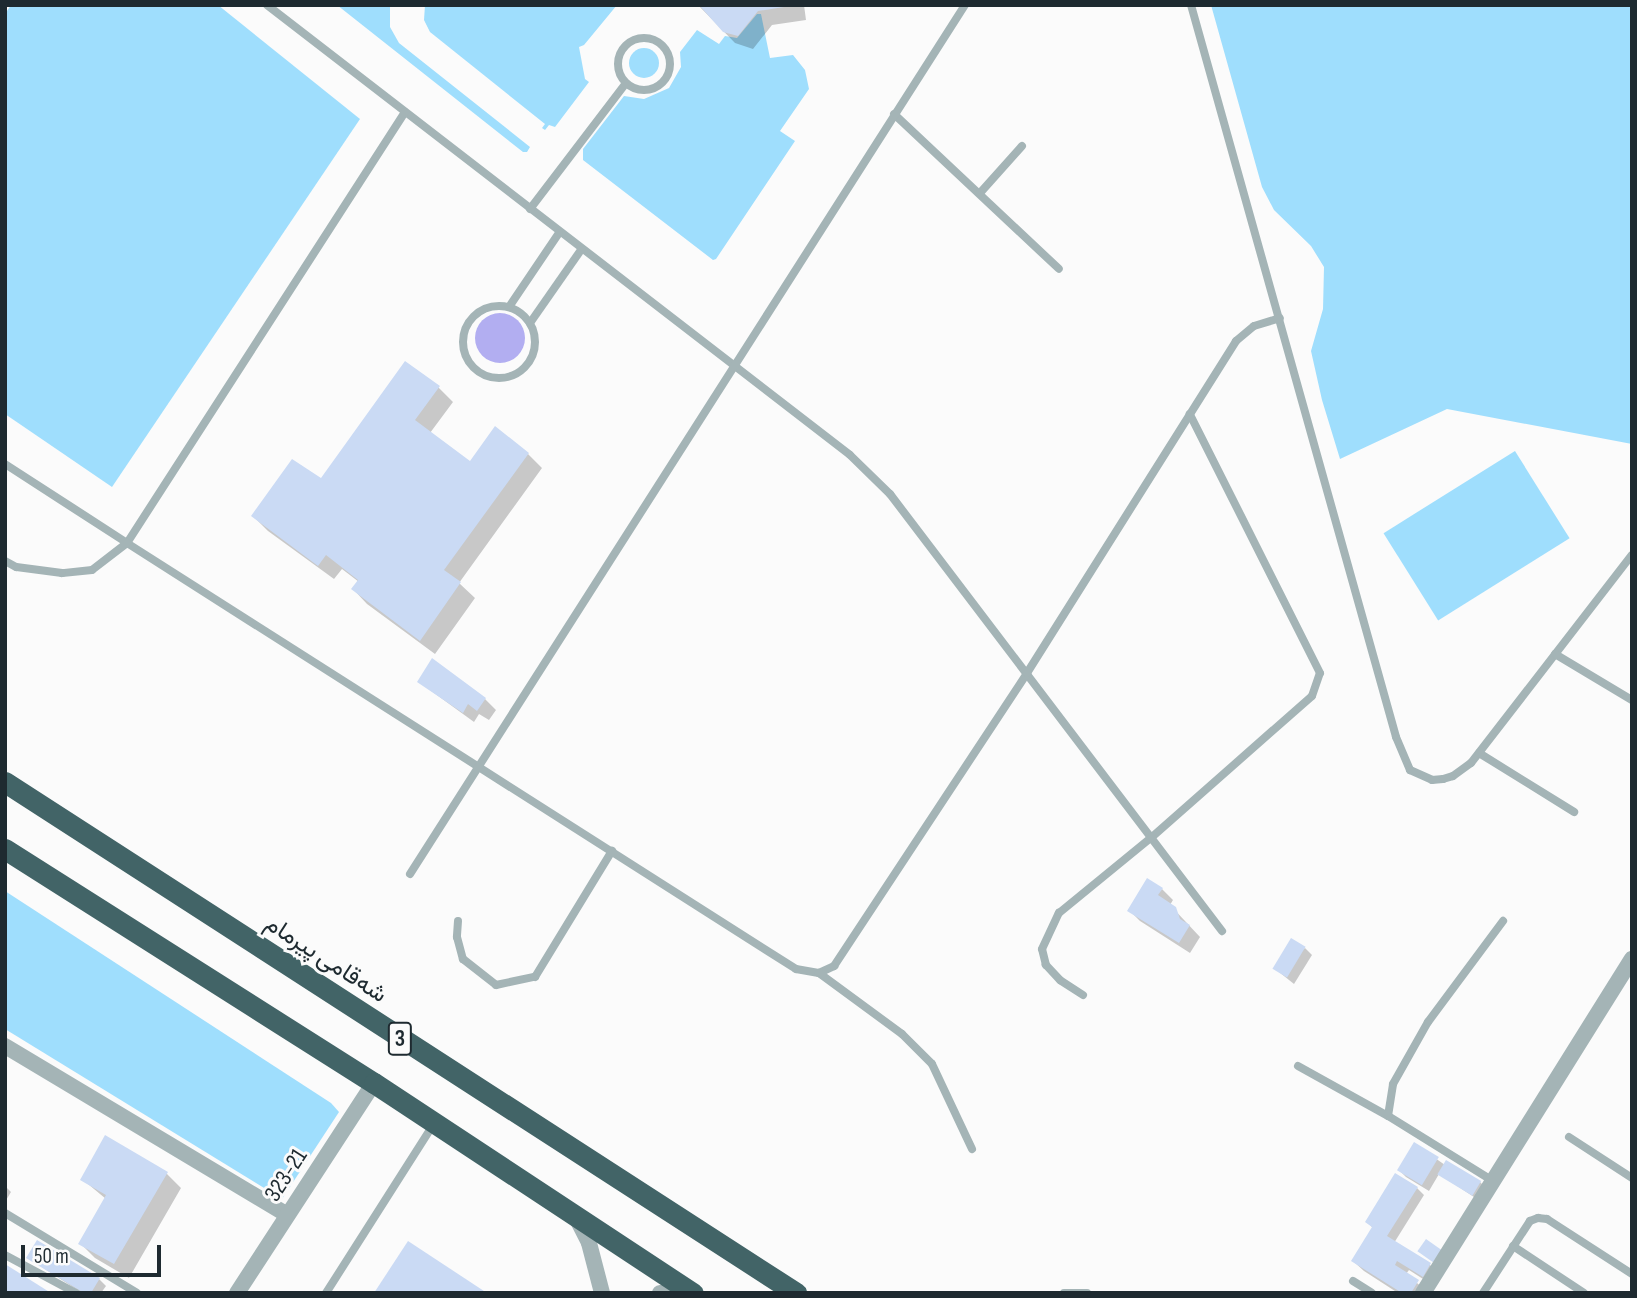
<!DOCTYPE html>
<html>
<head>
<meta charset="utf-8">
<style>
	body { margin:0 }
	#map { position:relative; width:1637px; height:1298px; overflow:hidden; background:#fbfbfb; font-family:"Sofia Sans Condensed",Vazirmatn,sans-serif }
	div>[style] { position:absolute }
	.green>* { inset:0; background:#9fdefd; transform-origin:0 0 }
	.round { border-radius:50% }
	.water>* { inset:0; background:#b2aef1 }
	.shadow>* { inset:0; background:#0003 }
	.building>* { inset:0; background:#cadaf4; transform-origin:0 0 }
	.lane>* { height:8px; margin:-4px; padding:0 4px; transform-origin:4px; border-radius:4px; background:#a4b4b6 }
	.lane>.ring { margin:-4px; padding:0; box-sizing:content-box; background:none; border:8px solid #a4b4b6; border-radius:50% }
	.street>* { height:16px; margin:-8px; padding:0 8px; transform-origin:8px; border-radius:8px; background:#a4b4b6 }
	.highway>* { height:21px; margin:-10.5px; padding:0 10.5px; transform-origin:10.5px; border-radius:10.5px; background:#426467 }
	span { translate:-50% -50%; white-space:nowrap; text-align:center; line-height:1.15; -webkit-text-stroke:6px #fbfbfb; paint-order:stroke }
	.shield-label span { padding:2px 5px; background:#fbfbfb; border:2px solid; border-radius:5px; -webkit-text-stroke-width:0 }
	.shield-label { font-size:23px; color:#1e2a30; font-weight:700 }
	.street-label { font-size:24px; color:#1e2a30 }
	.frame { position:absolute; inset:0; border:7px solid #1e2a30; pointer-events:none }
	.scale { position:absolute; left:21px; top:1245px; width:140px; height:32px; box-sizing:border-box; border:4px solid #1e2a30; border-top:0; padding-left:9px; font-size:21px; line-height:24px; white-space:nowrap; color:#1e2a30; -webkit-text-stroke:5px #fbfbfb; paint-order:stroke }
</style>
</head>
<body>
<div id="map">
	<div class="green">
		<i style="clip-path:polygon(11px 5px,218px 5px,360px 119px,112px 487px,5px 414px,5px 14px)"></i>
		<i style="clip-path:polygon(337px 5px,390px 5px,390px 27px,399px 43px,530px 147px,527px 152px,523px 152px)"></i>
		<i style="clip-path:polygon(425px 5px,617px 5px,584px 45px,579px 47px,585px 79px,589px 82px,555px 127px,549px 125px,545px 130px,542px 128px,545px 124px,430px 32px,424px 20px)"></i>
		<i style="clip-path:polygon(1211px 5px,1632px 5px,1632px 444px,1447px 409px,1340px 459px,1322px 400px,1311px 351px,1323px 309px,1324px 267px,1311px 246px,1274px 210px,1262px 187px)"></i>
		<i style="clip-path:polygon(757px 14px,761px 14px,770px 58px,793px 55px,805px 70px,809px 89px,780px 131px,795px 141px,716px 259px,713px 260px,583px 160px,583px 149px,624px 96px,644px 99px,669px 88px,681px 67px,680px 52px,697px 30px,719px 44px,725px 36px,737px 38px)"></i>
		<i class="round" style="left:629px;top:48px;width:30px;height:30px"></i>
		<i style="left:1515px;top:451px;width:103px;height:155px;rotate:58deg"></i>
		<i style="clip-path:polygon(5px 891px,331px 1103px,339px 1112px,282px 1199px,5px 1029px)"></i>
	</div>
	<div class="water">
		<i class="round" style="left:475px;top:313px;width:50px;height:50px"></i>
	</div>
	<div class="shadow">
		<i style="clip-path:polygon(698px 5px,804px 5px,806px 20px,772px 25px,753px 49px,735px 43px)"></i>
		<i style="clip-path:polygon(438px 387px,453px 402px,430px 433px,471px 464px,528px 454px,542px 468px,459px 583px,475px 598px,435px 654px,367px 604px,353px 589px,359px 582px,342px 569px,334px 579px,268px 531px,253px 516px,321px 480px)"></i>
		<i style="clip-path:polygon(419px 682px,485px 699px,496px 710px,489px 720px,479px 714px,474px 722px)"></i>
		<i style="clip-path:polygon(1162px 889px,1173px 900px,1170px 905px,1200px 937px,1190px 953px,1140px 921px,1129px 910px)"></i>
		<i style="clip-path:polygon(1305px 948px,1312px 955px,1294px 984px,1274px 968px)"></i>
		<i style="clip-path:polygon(1415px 1144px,1445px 1165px,1480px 1182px,1487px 1189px,1480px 1201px,1439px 1174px,1429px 1191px,1406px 1177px,1399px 1170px)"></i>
		<i style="clip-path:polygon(167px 1174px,181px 1188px,129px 1278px,95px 1258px,80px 1243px,106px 1199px,82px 1179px)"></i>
		<i style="clip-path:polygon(5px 1186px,11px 1192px,5px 1202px)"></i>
		<i style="clip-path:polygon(1417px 1188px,1424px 1195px,1394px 1243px,1430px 1265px,1441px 1276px,1434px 1286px,1409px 1270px,1406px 1274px,1428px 1292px,1398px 1293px,1364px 1271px,1353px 1261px,1373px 1228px,1367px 1222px)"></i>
		<i style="clip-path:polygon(28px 1258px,99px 1279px,106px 1286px,101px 1293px,82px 1293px)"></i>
	</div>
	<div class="building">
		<i style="clip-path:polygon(699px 5px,784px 5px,784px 7px,758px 11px,738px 36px,723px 32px)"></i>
		<i style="clip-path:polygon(405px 361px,440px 386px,415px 420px,470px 461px,495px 426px,529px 453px,444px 570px,461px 582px,420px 641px,351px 589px,358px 580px,326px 555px,318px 566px,251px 516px,292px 459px,321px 478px)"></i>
		<i style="clip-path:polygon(432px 658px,486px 698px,477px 711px,468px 704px,463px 713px,417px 682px)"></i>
		<i style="clip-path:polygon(1147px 878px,1163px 888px,1158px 895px,1176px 907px,1180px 919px,1190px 925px,1179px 943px,1127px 911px)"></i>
		<i style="left:1291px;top:938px;width:17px;height:36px;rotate:31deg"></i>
		<i style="clip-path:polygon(105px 1135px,168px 1172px,114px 1264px,78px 1244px,106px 1195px,80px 1180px)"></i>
		<i style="left:1414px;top:1142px;width:29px;height:33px;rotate:31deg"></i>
		<i style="left:1446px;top:1160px;width:41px;height:17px;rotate:31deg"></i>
		<i style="clip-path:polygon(1395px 1173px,1418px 1187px,1387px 1236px,1431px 1263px,1423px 1277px,1397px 1261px,1395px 1265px,1419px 1280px,1411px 1293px,1402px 1293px,1351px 1261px,1372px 1227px,1365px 1222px)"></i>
		<i style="left:1426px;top:1239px;width:19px;height:15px;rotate:35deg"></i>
		<i style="clip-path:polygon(37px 1240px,100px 1278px,91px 1293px,84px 1293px,26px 1258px)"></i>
		<i style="clip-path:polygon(408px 1241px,487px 1293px,374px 1293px)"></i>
		<i style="clip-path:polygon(5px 1264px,51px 1293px,7px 1293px)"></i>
	</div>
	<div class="lane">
		<i style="left:267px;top:5px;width:736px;rotate:37.66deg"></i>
		<i style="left:850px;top:455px;width:56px;rotate:44.3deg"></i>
		<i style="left:890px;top:494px;width:549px;rotate:52.78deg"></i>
		<i style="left:1191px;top:5px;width:760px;rotate:74.35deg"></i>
		<i style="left:1396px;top:737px;width:36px;rotate:67deg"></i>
		<i style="left:1410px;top:770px;width:24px;rotate:24deg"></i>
		<i style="left:1432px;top:780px;width:11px;rotate:-5deg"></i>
		<i style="left:1443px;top:779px;width:10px;rotate:-17deg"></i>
		<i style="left:1453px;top:776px;width:22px;rotate:-36deg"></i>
		<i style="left:1471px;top:763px;width:263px;rotate:-52.3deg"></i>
		<i class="ring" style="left:618px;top:38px;width:44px;height:44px"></i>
		<i style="left:405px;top:112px;width:513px;rotate:122.82deg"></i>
		<i style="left:127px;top:543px;width:793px;rotate:32.49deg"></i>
		<i style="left:796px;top:969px;width:23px;rotate:10deg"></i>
		<i style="left:819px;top:973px;width:17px;rotate:-25deg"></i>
		<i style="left:834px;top:966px;width:351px;rotate:-56.6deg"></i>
		<i style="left:1027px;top:673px;width:392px;rotate:-57.8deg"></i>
		<i style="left:1236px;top:341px;width:23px;rotate:-40deg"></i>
		<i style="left:1254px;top:326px;width:27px;rotate:-17deg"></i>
		<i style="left:894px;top:114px;width:226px;rotate:43.2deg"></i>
		<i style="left:980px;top:193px;width:63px;rotate:-48.2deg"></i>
		<i style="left:530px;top:209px;width:158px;rotate:-52.7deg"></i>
		<i class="ring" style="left:463px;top:306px;width:64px;height:64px"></i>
		<i style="left:509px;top:307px;width:89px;rotate:-56deg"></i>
		<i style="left:530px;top:323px;width:89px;rotate:-55.1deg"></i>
		<i style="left:5px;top:464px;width:145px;rotate:32.9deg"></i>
		<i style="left:127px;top:543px;width:44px;rotate:142.4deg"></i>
		<i style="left:92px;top:570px;width:30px;rotate:174deg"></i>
		<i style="left:62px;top:573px;width:46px;rotate:-172.6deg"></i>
		<i style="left:16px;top:567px;width:13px;rotate:-151deg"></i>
		<i style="left:1555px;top:654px;width:90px;rotate:30.9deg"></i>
		<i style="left:1479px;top:753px;width:112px;rotate:31.8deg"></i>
		<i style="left:410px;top:874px;width:1031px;rotate:-57.44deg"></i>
		<i style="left:458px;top:921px;width:16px;rotate:94deg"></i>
		<i style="left:457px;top:937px;width:23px;rotate:75deg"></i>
		<i style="left:463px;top:959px;width:42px;rotate:38.2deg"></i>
		<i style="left:496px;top:985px;width:40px;rotate:-12deg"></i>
		<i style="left:535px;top:977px;width:148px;rotate:-58.6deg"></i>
		<i style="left:819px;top:973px;width:103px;rotate:36.3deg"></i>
		<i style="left:902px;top:1034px;width:42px;rotate:45deg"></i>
		<i style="left:932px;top:1064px;width:94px;rotate:64.8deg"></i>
		<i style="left:1083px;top:995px;width:27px;rotate:-147deg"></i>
		<i style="left:1060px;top:980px;width:21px;rotate:-133deg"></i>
		<i style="left:1046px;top:965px;width:16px;rotate:-104deg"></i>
		<i style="left:1042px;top:949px;width:40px;rotate:-65deg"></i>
		<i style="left:1059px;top:913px;width:120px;rotate:-39.3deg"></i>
		<i style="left:1152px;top:837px;width:213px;rotate:-41.4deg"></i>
		<i style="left:1312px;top:696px;width:24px;rotate:-71deg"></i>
		<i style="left:1320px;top:673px;width:290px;rotate:-116.7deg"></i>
		<i style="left:1298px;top:1066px;width:103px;rotate:29.1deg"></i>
		<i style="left:1569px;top:1137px;width:75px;rotate:33.1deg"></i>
		<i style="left:1493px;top:1181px;width:123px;rotate:-148.2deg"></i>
		<i style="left:1388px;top:1116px;width:32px;rotate:-81deg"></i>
		<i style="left:1393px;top:1084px;width:71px;rotate:-60.6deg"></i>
		<i style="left:1428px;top:1022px;width:126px;rotate:-53.4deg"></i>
		<i style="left:5px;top:1213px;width:154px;rotate:31.2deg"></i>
		<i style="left:1513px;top:1246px;width:85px;rotate:33.5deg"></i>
		<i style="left:5px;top:1255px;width:81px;rotate:28.2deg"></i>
		<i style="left:1353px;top:1281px;width:22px;rotate:32deg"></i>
		<i style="left:326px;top:1293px;width:199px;rotate:-57.5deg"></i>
		<i style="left:1064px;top:1293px;width:23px"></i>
		<i style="left:1483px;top:1293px;width:86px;rotate:-56.9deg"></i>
		<i style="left:1530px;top:1221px;width:9px;rotate:-21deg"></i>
		<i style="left:1538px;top:1218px;width:9px;rotate:6deg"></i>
		<i style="left:1547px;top:1219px;width:101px;rotate:32.9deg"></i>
	</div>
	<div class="street">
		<i style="left:5px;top:1046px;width:329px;rotate:30.9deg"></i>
		<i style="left:576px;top:1217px;width:29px;rotate:63deg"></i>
		<i style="left:589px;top:1243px;width:52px;rotate:75.4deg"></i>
		<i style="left:237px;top:1293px;width:251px;rotate:-56.9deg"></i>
		<i style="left:660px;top:1293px;width:31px;rotate:-2deg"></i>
		<i style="left:1423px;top:1293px;width:394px;rotate:-58deg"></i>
	</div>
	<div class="highway">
		<i style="left:5px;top:782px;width:942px;rotate:32.86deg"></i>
		<i style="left:5px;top:849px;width:437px;rotate:32.4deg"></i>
		<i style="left:374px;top:1083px;width:382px;rotate:33.4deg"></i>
	</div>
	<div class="shield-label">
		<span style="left:400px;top:1039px">3</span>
	</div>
	<div class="street-label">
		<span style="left:326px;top:959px;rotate:33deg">شەقامی پیرمام</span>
		<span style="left:286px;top:1175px;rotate:-57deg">323-21</span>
	</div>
	<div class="frame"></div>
	<div class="scale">50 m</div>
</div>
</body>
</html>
